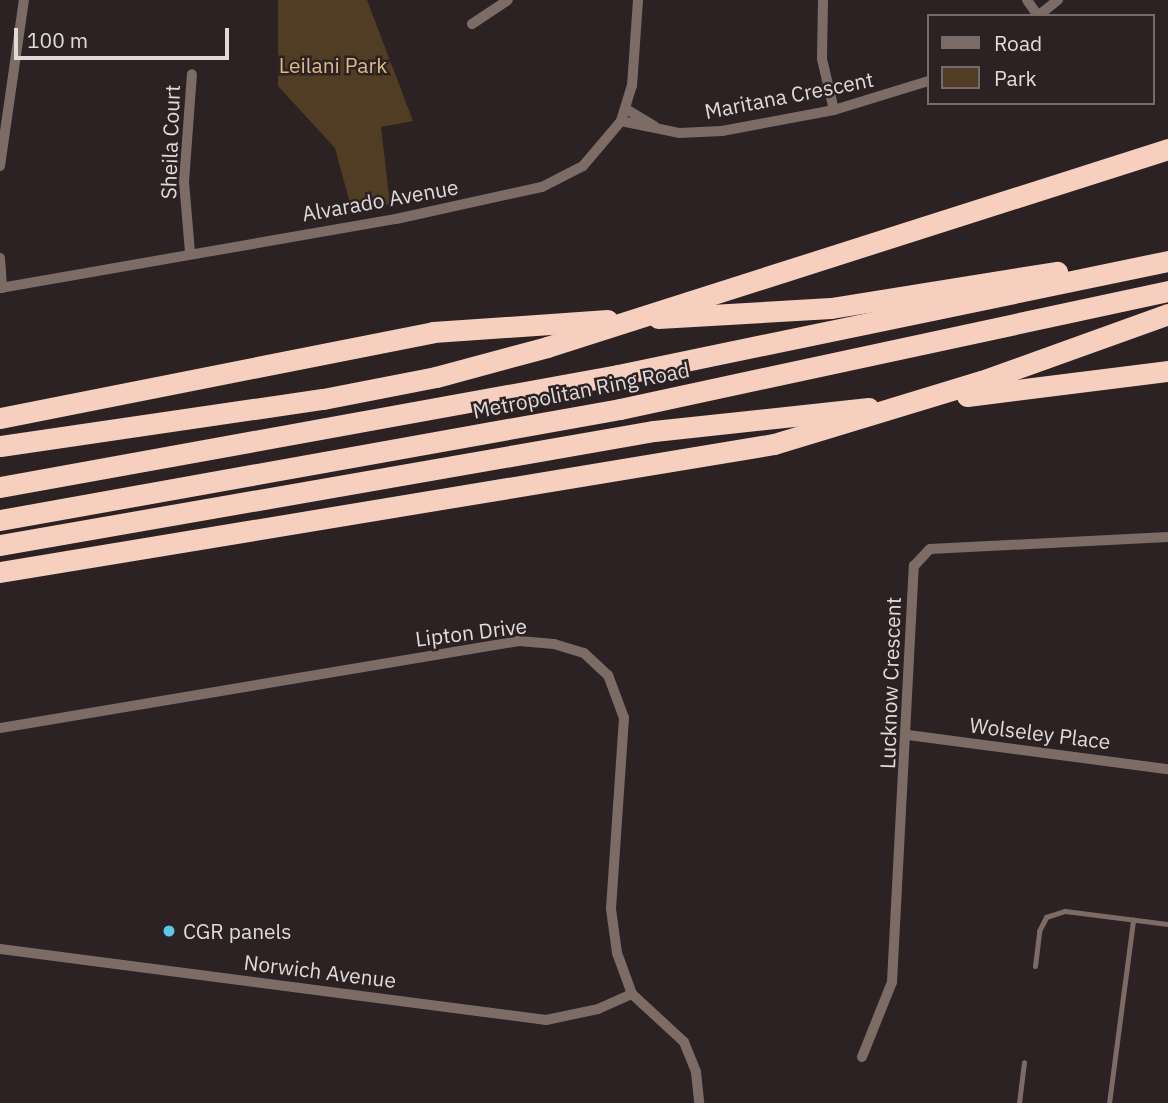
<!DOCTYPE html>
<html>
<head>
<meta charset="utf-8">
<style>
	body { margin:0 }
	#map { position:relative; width:1168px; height:1103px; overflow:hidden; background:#2c2223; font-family:"IBM Plex Sans",sans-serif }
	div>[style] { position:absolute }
	.green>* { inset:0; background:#503d23 }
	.lane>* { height:5px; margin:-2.5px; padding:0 2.5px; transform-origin:2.5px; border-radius:2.5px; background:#7c6c65 }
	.street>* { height:10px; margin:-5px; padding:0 5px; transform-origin:5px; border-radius:5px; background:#7c6c65 }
	.highway>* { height:21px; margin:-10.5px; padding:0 10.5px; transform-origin:10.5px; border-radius:10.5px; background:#f7cfbf }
	.dots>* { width:19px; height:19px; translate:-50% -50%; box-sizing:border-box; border:4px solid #2c2223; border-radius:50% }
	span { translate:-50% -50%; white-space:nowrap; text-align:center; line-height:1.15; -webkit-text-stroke:5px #2c2223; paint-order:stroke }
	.park-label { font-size:21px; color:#dfb986 }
	.street-label { font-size:21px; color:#e0dada }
	.poi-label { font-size:21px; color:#e0dada }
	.left { translate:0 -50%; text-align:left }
	.legend { position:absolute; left:927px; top:14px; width:228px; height:91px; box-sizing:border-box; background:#2c2223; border:2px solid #746c6c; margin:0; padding:9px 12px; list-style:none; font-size:21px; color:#e0dada }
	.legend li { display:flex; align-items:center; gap:14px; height:35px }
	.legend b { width:35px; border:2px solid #746c6c }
	.scale { position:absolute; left:14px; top:28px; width:215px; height:32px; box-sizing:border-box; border:4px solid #e0dada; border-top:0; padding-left:9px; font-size:21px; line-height:24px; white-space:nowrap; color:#e0dada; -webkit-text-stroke:5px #2c2223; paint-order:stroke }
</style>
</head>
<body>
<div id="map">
	<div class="green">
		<i style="clip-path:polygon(278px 0,367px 0,413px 121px,381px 127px,390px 204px,352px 211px,335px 148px,278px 86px)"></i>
	</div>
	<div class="lane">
		<i style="left:1035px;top:966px;width:35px;rotate:-83deg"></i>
		<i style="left:1039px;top:931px;width:16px;rotate:-63deg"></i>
		<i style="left:1046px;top:917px;width:20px;rotate:-18deg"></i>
		<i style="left:1065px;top:911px;width:104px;rotate:7.2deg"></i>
		<i style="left:1019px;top:1103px;width:41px;rotate:-83deg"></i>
		<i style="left:1109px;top:1103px;width:185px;rotate:-82.5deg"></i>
	</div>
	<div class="street">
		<i style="left:823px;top:0;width:59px;rotate:91deg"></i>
		<i style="left:822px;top:59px;width:52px;rotate:76.8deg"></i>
		<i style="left:1027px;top:0;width:19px;rotate:55deg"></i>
		<i style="left:1038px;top:16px;width:26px;rotate:-39deg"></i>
		<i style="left:472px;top:24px;width:43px;rotate:-33.7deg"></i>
		<i style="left:626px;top:109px;width:33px;rotate:31deg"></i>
		<i style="left:621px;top:121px;width:59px;rotate:11.7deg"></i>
		<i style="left:679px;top:133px;width:43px;rotate:-2.7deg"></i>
		<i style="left:722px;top:131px;width:114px;rotate:-10.6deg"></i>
		<i style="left:834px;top:110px;width:98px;rotate:-17.1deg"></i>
		<i style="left:0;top:166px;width:168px;rotate:-81.8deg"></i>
		<i style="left:190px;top:252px;width:70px;rotate:-94.9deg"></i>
		<i style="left:184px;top:182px;width:108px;rotate:-85.8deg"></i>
		<i style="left:0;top:258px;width:30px;rotate:86deg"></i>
		<i style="left:0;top:288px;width:402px;rotate:-9.9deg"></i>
		<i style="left:396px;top:219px;width:149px;rotate:-12.4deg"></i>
		<i style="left:542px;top:187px;width:46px;rotate:-27.1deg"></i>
		<i style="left:583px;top:166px;width:59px;rotate:-49.8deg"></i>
		<i style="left:621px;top:121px;width:37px;rotate:-73deg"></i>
		<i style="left:632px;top:86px;width:86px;rotate:-86deg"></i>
		<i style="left:0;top:728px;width:526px;rotate:-9.52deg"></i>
		<i style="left:519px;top:641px;width:35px;rotate:5deg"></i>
		<i style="left:554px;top:644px;width:31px;rotate:17deg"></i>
		<i style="left:584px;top:653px;width:33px;rotate:43deg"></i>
		<i style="left:608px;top:675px;width:46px;rotate:69.6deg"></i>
		<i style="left:624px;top:718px;width:191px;rotate:93.9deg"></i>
		<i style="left:611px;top:909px;width:44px;rotate:82.2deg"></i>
		<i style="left:617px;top:953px;width:44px;rotate:69.9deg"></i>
		<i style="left:632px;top:994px;width:71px;rotate:42.7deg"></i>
		<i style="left:684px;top:1042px;width:32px;rotate:68deg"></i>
		<i style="left:696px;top:1072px;width:31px;rotate:84deg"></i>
		<i style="left:908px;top:735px;width:262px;rotate:7.5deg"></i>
		<i style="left:0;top:949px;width:551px;rotate:7.41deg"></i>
		<i style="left:546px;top:1020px;width:53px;rotate:-11.9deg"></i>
		<i style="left:598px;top:1009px;width:37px;rotate:-24deg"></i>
		<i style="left:862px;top:1057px;width:81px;rotate:-68.2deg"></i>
		<i style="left:892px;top:982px;width:417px;rotate:-87deg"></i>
		<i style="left:914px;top:566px;width:23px;rotate:-47deg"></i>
		<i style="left:930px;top:549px;width:238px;rotate:-2.9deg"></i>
	</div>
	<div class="highway">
		<i style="left:658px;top:318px;width:173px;rotate:-3.3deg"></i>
		<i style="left:831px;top:308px;width:229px;rotate:-9.1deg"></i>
		<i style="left:967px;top:396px;width:203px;rotate:-7.1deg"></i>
		<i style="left:0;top:418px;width:441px;rotate:-11.2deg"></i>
		<i style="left:433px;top:332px;width:175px;rotate:-3.9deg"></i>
		<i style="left:0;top:446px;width:326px;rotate:-8.3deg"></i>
		<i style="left:323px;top:399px;width:115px;rotate:-11deg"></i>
		<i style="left:436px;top:377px;width:115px;rotate:-15.1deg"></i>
		<i style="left:547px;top:347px;width:652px;rotate:-17.68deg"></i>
		<i style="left:0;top:487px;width:628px;rotate:-10.27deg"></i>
		<i style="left:618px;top:375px;width:562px;rotate:-11.71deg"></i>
		<i style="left:0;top:520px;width:630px;rotate:-10.15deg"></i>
		<i style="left:620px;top:409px;width:561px;rotate:-12.15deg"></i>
		<i style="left:0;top:545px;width:664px;rotate:-9.89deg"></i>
		<i style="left:654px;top:431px;width:216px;rotate:-6.1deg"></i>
		<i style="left:0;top:572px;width:785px;rotate:-9.39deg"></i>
		<i style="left:774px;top:444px;width:217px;rotate:-16.9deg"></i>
		<i style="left:982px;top:381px;width:198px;rotate:-19.8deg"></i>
	</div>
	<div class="dots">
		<i style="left:169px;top:931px;background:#5cc7e8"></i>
	</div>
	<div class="park-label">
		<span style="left:333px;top:65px">Leilani Park</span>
	</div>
	<div class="street-label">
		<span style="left:789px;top:95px;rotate:-11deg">Maritana Crescent</span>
		<span style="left:170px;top:142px;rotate:-88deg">Sheila Court</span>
		<span style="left:380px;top:200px;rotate:-10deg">Alvarado Avenue</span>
		<span style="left:581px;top:390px;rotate:-11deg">Metropolitan Ring Road</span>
		<span style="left:471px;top:632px;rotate:-7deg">Lipton Drive</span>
		<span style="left:890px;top:683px;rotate:-88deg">Lucknow Crescent</span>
		<span style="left:1040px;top:733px;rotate:7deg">Wolseley Place</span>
		<span style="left:320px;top:971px;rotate:7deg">Norwich Avenue</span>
	</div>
	<div class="poi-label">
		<span class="left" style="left:183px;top:931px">CGR panels</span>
	</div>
	<ul class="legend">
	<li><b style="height:9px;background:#7c6c65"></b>Road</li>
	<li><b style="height:19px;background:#503d23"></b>Park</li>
	</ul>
	<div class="scale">100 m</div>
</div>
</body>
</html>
